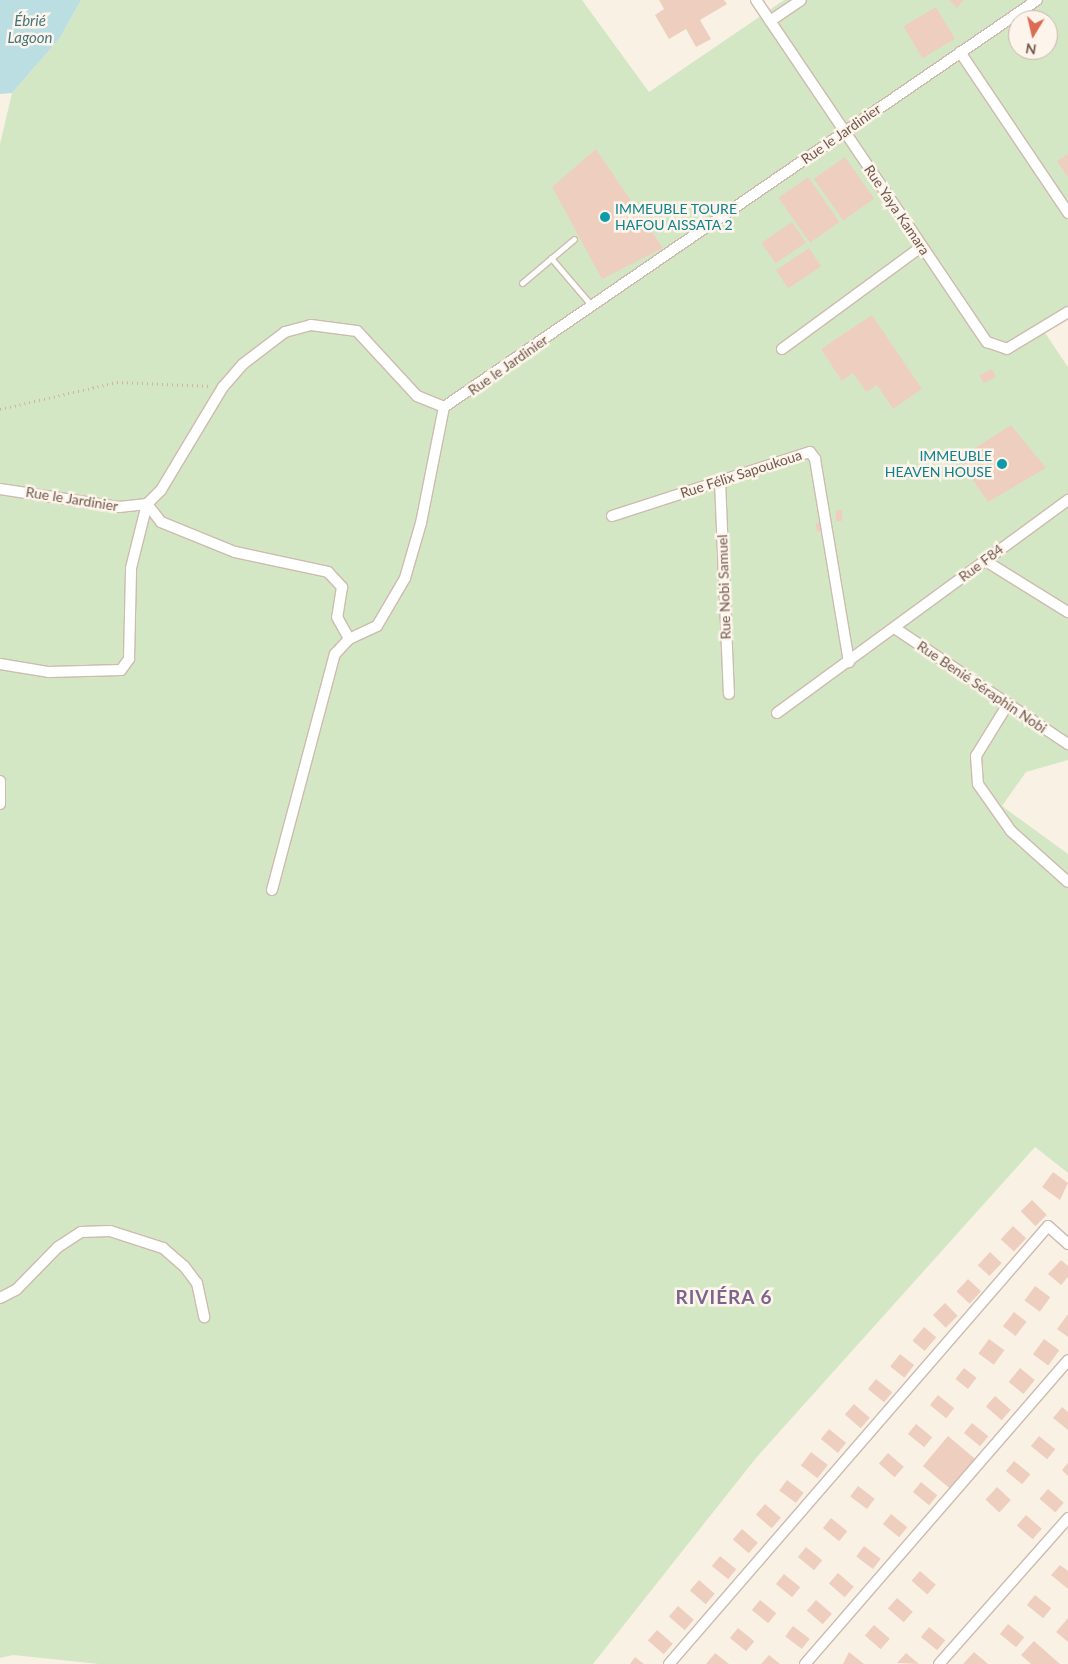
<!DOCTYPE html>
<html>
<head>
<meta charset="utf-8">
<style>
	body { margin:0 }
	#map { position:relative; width:1068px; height:1664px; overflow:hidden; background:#faf1e5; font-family:Lato,sans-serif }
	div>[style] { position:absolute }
	.green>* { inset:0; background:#d4e7c5 }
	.water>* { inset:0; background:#bbdee2 }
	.building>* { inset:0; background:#eecfbf; transform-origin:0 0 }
	.path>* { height:2.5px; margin-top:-1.25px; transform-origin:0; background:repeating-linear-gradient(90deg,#d2b3a2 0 1px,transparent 0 5px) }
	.roads { filter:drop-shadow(1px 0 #cdbbaf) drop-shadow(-1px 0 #cdbbaf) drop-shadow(0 1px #cdbbaf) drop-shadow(0 -1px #cdbbaf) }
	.lane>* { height:5px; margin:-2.5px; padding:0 2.5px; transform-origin:2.5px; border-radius:2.5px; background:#fff }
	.street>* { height:10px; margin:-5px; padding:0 5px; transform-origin:5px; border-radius:5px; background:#fff }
	.dots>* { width:14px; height:14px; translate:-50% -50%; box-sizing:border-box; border:2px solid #fdf5eb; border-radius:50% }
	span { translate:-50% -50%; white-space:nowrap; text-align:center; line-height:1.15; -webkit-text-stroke:5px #fdf5eb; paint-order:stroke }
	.street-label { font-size:14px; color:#71584c }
	.culture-label { font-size:14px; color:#0d838f }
	.left { translate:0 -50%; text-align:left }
	.right { translate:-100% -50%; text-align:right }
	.water-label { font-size:15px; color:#44757c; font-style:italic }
	.district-label { font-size:19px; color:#7d648d; font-weight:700; letter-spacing:1px }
	.north { position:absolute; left:1008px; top:10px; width:50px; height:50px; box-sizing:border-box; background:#fdf5eb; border:1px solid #c5b6ab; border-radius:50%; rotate:189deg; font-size:14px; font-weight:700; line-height:20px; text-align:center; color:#71584c }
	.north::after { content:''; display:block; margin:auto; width:18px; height:22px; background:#db6b53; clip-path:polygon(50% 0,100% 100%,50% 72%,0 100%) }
</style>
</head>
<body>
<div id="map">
	<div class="green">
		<i style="clip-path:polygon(evenodd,81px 0,582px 0,649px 92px,784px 0,1068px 0,1068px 308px,1041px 327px,1068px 367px,1068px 760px,1026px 772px,1002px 806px,1068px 854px,1068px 1173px,1035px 1147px,756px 1458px,593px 1664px,99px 1664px,13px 1655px,0 1658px,0 144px,12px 93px,60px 38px,81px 0,1018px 20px,1048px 20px,1048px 50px,1018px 50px,1018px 20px)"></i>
	</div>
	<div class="water">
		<i style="clip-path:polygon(0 0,81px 0,60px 38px,12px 93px,0 94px)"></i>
	</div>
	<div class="building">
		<i style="clip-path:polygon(659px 0,724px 0,727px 4px,700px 20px,711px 39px,696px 47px,686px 29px,669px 39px,655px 15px,664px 9px)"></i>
		<i style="clip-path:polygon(949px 0,964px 0,957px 8px)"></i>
		<i style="left:936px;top:7px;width:37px;height:38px;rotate:59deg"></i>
		<i style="clip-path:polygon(596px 149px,663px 248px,602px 279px,552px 187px)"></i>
		<i style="clip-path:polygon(1068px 154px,1068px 177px,1057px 161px)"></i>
		<i style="left:845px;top:157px;width:51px;height:38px;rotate:55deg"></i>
		<i style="left:808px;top:177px;width:55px;height:36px;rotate:55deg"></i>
		<i style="left:792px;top:222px;width:25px;height:37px;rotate:56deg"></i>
		<i style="left:809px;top:248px;width:22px;height:40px;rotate:56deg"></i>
		<i style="clip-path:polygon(872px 315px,922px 389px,893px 409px,877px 385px,866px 392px,853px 373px,842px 381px,821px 349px)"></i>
		<i style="left:992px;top:369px;width:9px;height:14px;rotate:63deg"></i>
		<i style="clip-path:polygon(1011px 425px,1046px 468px,988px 502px,958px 459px)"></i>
		<i style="left:836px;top:510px;width:6px;height:11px"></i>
		<i style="left:822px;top:522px;width:9px;height:7px;rotate:77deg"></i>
		<i style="clip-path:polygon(1053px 1172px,1068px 1183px,1060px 1200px,1042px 1187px)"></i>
		<i style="left:1032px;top:1200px;width:21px;height:16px;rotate:45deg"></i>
		<i style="left:1013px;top:1226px;width:18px;height:18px;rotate:43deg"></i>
		<i style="left:990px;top:1252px;width:16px;height:18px;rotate:43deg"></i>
		<i style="clip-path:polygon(1061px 1260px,1068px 1266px,1068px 1277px,1061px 1285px,1048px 1274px)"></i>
		<i style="left:968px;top:1279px;width:18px;height:17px;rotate:43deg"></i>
		<i style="left:1035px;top:1286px;width:19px;height:18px;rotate:36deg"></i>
		<i style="left:945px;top:1303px;width:18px;height:17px;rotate:45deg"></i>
		<i style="left:1014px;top:1312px;width:16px;height:18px;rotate:38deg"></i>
		<i style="clip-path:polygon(1068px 1314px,1068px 1337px,1057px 1329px)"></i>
		<i style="left:924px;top:1327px;width:16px;height:18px;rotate:40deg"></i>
		<i style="left:989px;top:1339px;width:19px;height:18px;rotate:36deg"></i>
		<i style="left:1044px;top:1339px;width:19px;height:19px;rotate:36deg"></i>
		<i style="left:900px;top:1354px;width:18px;height:16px;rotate:38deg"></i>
		<i style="left:964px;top:1368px;width:16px;height:14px;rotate:38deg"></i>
		<i style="left:1020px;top:1368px;width:19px;height:18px;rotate:39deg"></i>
		<i style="left:876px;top:1379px;width:21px;height:13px;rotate:39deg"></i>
		<i style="left:938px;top:1395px;width:21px;height:13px;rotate:39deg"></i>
		<i style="left:995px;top:1396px;width:21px;height:14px;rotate:41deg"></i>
		<i style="left:854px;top:1404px;width:21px;height:14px;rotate:41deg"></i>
		<i style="clip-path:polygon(1062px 1407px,1068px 1412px,1068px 1430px,1053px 1418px)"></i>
		<i style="left:972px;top:1423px;width:21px;height:13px;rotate:39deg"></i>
		<i style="left:916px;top:1424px;width:21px;height:13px;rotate:39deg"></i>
		<i style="left:829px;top:1429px;width:22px;height:13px;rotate:39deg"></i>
		<i style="left:948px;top:1436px;width:38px;height:39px;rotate:40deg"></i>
		<i style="left:1039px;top:1436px;width:21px;height:13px;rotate:39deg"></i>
		<i style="left:811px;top:1452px;width:21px;height:17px;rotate:37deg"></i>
		<i style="left:888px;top:1453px;width:21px;height:14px;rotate:41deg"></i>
		<i style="left:1014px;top:1461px;width:21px;height:13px;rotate:39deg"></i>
		<i style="clip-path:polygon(1068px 1463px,1068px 1476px,1062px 1470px)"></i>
		<i style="left:787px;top:1480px;width:21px;height:13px;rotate:37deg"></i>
		<i style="left:921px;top:1482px;width:21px;height:13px;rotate:39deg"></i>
		<i style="left:858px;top:1486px;width:21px;height:13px;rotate:37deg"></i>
		<i style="left:997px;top:1487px;width:19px;height:17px;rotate:43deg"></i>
		<i style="left:1048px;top:1489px;width:21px;height:13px;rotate:41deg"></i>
		<i style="left:765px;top:1504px;width:21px;height:14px;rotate:41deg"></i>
		<i style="left:891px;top:1514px;width:21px;height:13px;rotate:39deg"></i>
		<i style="left:1026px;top:1515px;width:21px;height:14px;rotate:41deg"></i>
		<i style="left:831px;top:1518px;width:21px;height:13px;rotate:39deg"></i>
		<i style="left:742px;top:1529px;width:21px;height:14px;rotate:41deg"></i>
		<i style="left:864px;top:1546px;width:21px;height:13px;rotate:37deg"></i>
		<i style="left:806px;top:1547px;width:21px;height:13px;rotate:39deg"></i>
		<i style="left:720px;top:1556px;width:21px;height:13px;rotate:39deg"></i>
		<i style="clip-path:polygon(1060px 1565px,1068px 1571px,1068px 1589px,1051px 1575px)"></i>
		<i style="left:920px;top:1571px;width:21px;height:13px;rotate:41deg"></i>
		<i style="left:838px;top:1573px;width:21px;height:14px;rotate:41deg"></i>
		<i style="left:784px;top:1574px;width:21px;height:13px;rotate:39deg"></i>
		<i style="left:699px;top:1580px;width:21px;height:14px;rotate:41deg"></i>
		<i style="left:1035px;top:1595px;width:21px;height:13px;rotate:39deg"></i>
		<i style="left:897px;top:1598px;width:21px;height:14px;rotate:41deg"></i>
		<i style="left:760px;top:1600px;width:21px;height:13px;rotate:39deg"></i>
		<i style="left:816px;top:1600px;width:21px;height:14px;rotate:41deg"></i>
		<i style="left:678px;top:1606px;width:21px;height:14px;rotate:41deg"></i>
		<i style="clip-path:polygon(1068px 1618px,1068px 1642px,1056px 1632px)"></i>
		<i style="left:1008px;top:1624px;width:21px;height:13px;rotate:39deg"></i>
		<i style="left:874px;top:1625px;width:21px;height:14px;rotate:41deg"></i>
		<i style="left:793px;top:1626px;width:21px;height:13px;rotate:37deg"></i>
		<i style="left:929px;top:1627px;width:21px;height:13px;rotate:39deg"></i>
		<i style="left:738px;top:1628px;width:21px;height:13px;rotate:39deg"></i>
		<i style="left:657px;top:1630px;width:21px;height:14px;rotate:41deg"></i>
		<i style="clip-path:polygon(1034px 1641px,1060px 1664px,1031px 1664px,1021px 1655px)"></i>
		<i style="clip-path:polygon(849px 1652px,864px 1664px,843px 1664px)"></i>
		<i style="clip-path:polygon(974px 1652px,988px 1664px,963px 1664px)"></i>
		<i style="clip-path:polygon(715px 1653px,729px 1664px,706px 1664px)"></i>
		<i style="clip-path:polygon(906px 1653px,919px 1664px,897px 1663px)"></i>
		<i style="clip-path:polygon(769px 1655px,780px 1664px,761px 1664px)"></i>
		<i style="clip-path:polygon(635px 1657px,644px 1664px,630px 1664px)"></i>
	</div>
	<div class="path">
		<i style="left:0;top:409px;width:120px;rotate:-13deg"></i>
		<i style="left:117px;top:382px;width:95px;rotate:2.4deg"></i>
	</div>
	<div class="roads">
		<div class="lane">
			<i style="left:551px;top:258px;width:63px;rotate:49.5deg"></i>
			<i style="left:522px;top:283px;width:68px;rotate:-40.2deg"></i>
		</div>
		<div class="street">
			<i style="left:756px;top:0;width:413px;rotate:56deg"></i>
			<i style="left:987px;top:342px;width:21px;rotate:19deg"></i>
			<i style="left:1007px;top:349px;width:71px;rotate:-31.2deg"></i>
			<i style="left:770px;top:21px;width:37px;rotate:-34deg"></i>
			<i style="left:960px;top:52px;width:194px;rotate:56.1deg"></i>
			<i style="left:782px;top:349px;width:172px;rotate:-36.3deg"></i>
			<i style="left:720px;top:481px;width:213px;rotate:87.6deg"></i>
			<i style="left:0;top:489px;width:120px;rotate:8.6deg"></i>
			<i style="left:119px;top:507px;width:28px;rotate:-6deg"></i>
			<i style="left:147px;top:504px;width:20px;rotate:-45deg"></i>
			<i style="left:161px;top:490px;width:120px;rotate:-59deg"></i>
			<i style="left:223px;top:387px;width:30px;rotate:-49deg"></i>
			<i style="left:243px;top:364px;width:53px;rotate:-37.3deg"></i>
			<i style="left:285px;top:332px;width:27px;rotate:-15deg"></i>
			<i style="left:311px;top:325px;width:46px;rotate:7.4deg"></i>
			<i style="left:357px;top:331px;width:88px;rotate:47.3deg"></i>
			<i style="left:417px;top:396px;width:29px;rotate:22deg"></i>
			<i style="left:444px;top:407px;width:719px;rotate:-34.46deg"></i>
			<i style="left:612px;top:516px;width:208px;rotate:-17.9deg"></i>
			<i style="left:810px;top:452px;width:9px;rotate:54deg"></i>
			<i style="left:815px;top:459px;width:206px;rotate:80.5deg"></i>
			<i style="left:984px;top:560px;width:99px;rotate:31.8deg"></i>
			<i style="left:896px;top:629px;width:207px;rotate:33.8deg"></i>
			<i style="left:0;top:664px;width:50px;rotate:9.3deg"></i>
			<i style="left:49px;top:672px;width:72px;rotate:-1.6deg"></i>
			<i style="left:121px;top:670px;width:14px;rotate:-54deg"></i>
			<i style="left:129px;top:659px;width:91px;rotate:-88.7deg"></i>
			<i style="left:131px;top:568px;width:66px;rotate:-76deg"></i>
			<i style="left:147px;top:504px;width:23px;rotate:52deg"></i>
			<i style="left:161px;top:522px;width:80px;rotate:22.1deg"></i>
			<i style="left:235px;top:552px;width:95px;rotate:12.1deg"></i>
			<i style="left:328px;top:572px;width:21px;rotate:47deg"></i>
			<i style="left:342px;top:587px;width:30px;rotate:99deg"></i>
			<i style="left:337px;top:617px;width:25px;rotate:61deg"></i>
			<i style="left:1008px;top:704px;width:61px;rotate:121.6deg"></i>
			<i style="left:976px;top:756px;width:28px;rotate:86deg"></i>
			<i style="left:978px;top:784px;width:57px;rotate:54.9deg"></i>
			<i style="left:1011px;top:831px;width:76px;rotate:41.8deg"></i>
			<i style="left:777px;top:713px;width:361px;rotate:-36.2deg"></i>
			<i style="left:0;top:781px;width:23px;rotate:90deg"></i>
			<i style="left:272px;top:890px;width:244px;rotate:-75.1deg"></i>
			<i style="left:335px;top:654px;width:21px;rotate:-47deg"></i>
			<i style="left:349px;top:639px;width:31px;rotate:-25deg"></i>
			<i style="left:377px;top:626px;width:56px;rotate:-59.7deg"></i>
			<i style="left:405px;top:578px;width:57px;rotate:-73.8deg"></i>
			<i style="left:421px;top:523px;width:118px;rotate:-78.8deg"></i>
			<i style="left:0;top:1298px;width:18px;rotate:-27deg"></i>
			<i style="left:16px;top:1290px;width:60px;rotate:-45.7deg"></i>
			<i style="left:58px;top:1247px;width:27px;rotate:-33deg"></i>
			<i style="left:81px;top:1232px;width:29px;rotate:-2deg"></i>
			<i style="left:110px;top:1231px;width:56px;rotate:17.8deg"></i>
			<i style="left:163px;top:1248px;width:28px;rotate:41deg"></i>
			<i style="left:184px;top:1266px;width:21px;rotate:53deg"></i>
			<i style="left:197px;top:1283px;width:35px;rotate:78deg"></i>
			<i style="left:669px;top:1664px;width:579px;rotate:-49.13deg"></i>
			<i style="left:1048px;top:1226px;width:27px;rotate:42deg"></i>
			<i style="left:805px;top:1664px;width:402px;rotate:-49.1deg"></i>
			<i style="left:939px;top:1664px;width:195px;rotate:-48.5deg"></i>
		</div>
	</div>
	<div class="dots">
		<i style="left:605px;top:217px;background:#0f9aa8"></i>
		<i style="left:1002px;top:464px;background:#0f9aa8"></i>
	</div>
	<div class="street-label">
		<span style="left:841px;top:134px;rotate:-35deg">Rue le Jardinier</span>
		<span style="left:897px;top:210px;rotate:56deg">Rue Yaya Kamara</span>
		<span style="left:508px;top:365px;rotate:-35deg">Rue le Jardinier</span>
		<span style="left:741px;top:474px;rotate:-18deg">Rue Félix Sapoukoua</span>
		<span style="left:72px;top:499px;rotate:9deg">Rue le Jardinier</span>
		<span style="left:981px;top:563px;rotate:-37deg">Rue F84</span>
		<span style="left:724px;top:587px;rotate:-92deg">Rue Nobi Samuel</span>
		<span style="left:982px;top:687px;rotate:34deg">Rue Benié Séraphin Nobi</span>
	</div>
	<div class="culture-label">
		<span class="left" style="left:615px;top:217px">IMMEUBLE TOURE<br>HAFOU AISSATA 2</span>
		<span class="right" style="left:992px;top:464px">IMMEUBLE<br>HEAVEN HOUSE</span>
	</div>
	<div class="water-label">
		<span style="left:30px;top:29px">Ébrié<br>Lagoon</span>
	</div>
	<div class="district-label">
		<span style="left:724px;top:1297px">RIVIÉRA 6</span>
	</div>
	<div class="north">N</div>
</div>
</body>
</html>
